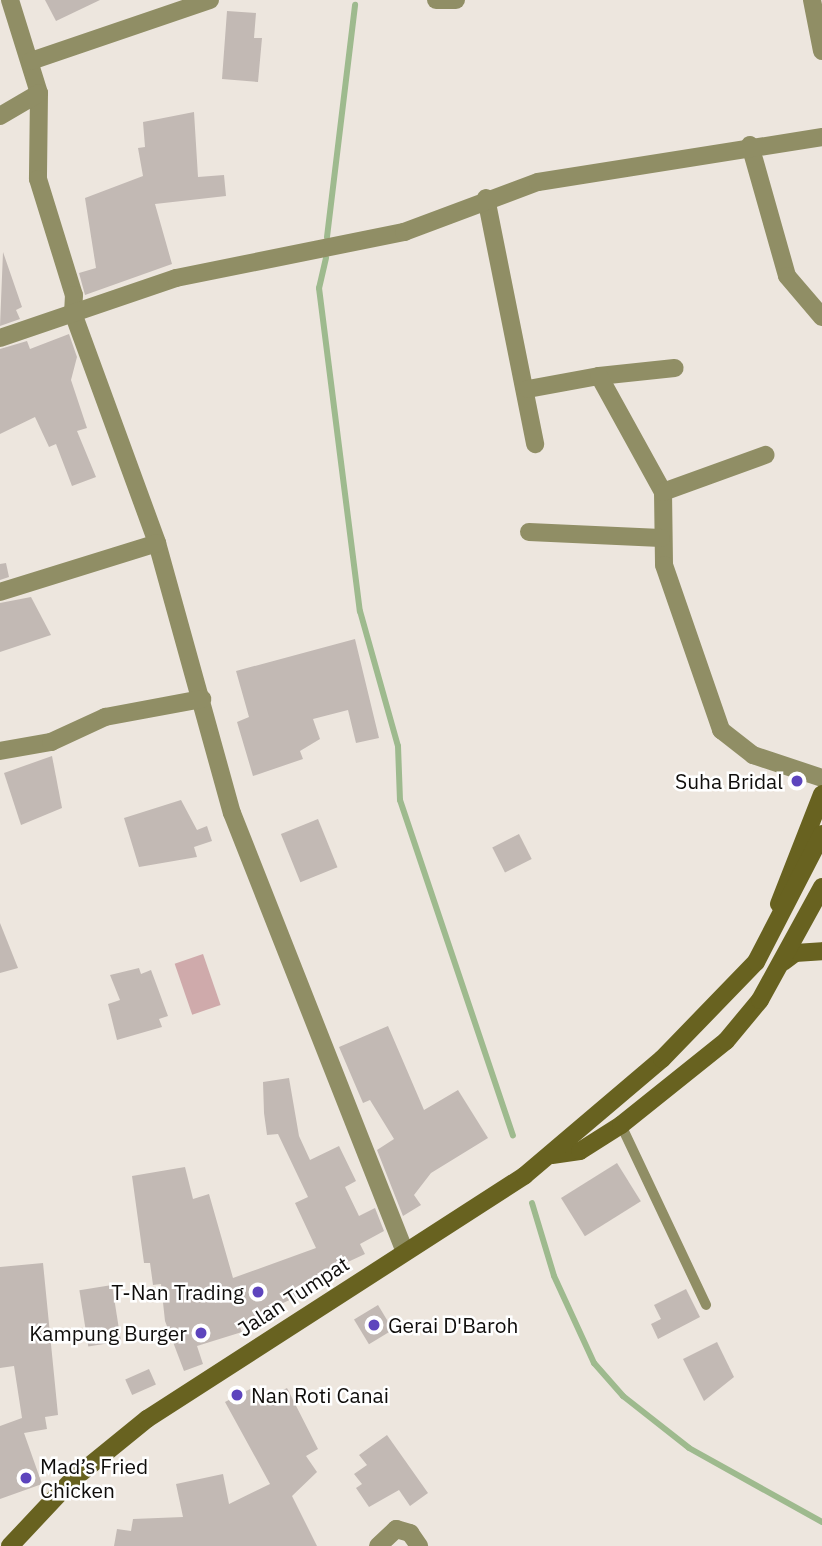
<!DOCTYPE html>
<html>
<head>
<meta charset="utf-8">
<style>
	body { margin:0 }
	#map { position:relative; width:822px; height:1546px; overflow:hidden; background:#ede6de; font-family:"IBM Plex Sans",sans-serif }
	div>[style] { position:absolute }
	.green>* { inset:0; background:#cfaaab; transform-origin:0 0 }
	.stream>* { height:6px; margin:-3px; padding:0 3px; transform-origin:3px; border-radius:3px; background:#9eba8e }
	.building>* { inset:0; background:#c2b9b4; transform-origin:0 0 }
	.lane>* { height:10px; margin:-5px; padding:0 5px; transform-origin:5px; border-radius:5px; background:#908e65 }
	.street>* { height:18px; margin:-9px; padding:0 9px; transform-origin:9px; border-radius:9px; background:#908e65 }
	.secondary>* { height:18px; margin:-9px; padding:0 9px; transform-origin:9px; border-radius:9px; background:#686220 }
	.dots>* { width:19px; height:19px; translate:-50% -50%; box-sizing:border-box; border:4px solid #fff; border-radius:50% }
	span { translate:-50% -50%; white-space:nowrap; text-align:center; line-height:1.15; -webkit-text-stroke:5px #fff; paint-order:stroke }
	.poi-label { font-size:21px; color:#0f0d0b }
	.right { translate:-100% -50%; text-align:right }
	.left { translate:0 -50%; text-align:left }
	.street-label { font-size:21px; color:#0f0d0b }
</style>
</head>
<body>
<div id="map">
	<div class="green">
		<i style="left:203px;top:954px;width:54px;height:30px;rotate:71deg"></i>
	</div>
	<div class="stream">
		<i style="left:327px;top:237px;width:234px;rotate:-83.1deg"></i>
		<i style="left:326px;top:258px;width:31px;rotate:103deg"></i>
		<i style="left:319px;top:288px;width:326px;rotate:82.8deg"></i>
		<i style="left:360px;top:611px;width:140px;rotate:74.3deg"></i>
		<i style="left:398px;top:746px;width:54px;rotate:87.9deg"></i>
		<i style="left:400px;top:800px;width:354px;rotate:71.4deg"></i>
		<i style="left:532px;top:1203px;width:76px;rotate:73.2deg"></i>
		<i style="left:554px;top:1276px;width:96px;rotate:65.3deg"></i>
		<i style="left:594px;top:1363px;width:44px;rotate:48.7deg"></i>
		<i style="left:623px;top:1396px;width:84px;rotate:38.2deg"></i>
		<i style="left:689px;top:1448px;width:152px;rotate:29.1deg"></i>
	</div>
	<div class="building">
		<i style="clip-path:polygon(45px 0,100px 0,56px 21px)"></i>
		<i style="clip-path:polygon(227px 11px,256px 13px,254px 38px,262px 38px,258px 82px,222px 79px)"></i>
		<i style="clip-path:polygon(194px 112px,198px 177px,224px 175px,226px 196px,155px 204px,172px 264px,85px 295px,79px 273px,96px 268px,85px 198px,143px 176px,138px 148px,145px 147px,143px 122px)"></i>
		<i style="clip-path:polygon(3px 252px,22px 307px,16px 310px,20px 319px,0 326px)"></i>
		<i style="clip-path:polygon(69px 334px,77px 357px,71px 380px,87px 428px,77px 431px,96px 477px,72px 486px,56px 444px,49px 447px,35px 417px,0 434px,0 349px,27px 341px,30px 349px)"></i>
		<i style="clip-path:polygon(6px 563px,9px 577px,0 580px,0 564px)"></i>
		<i style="clip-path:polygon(31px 597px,51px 635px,0 652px,0 603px)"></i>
		<i style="clip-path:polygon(355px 639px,379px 738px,356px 743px,348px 710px,313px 719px,320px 739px,300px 751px,303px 759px,253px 776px,237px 722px,249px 717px,236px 671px)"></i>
		<i style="clip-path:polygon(52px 756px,62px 808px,21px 825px,4px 773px)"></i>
		<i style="clip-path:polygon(181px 800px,197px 830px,207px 826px,212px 841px,194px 847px,197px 857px,139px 867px,124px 818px)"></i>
		<i style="left:318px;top:819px;width:52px;height:40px;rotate:68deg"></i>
		<i style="left:519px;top:834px;width:28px;height:30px;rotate:63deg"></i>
		<i style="clip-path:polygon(0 923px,18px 968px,0 973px)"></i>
		<i style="clip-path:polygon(139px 968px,141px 974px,151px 970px,168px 1016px,159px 1019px,162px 1027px,117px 1040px,108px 1004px,120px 1000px,110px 975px)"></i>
		<i style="clip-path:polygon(388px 1026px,424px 1110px,458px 1090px,488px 1138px,431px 1173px,414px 1195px,421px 1205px,403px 1216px,377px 1150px,394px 1139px,370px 1100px,363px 1103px,339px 1047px)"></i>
		<i style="clip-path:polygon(289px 1078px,299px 1136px,310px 1160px,339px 1146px,356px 1181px,345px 1187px,359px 1216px,375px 1208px,384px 1231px,360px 1244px,365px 1254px,320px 1275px,323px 1285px,252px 1317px,239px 1325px,242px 1332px,197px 1346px,203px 1364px,184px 1371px,165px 1321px,161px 1284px,153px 1285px,150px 1263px,144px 1263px,132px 1176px,185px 1167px,193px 1199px,209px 1194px,233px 1278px,316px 1248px,295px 1203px,308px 1197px,278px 1134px,267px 1135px,264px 1113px,263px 1082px)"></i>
		<i style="left:617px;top:1163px;width:45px;height:66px;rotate:58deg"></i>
		<i style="clip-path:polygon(43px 1263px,58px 1415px,45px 1417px,47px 1429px,24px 1433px,42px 1484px,0 1499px,0 1426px,22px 1418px,14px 1366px,0 1368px,0 1267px)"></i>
		<i style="left:112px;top:1285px;width:57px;height:33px;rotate:81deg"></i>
		<i style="clip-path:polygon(686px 1289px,700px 1317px,658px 1339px,651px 1324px,661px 1319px,654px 1305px)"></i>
		<i style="left:378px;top:1305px;width:29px;height:28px;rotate:59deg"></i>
		<i style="clip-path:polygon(717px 1342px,734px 1377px,704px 1401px,683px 1359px)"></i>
		<i style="left:149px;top:1369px;width:17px;height:26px;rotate:66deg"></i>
		<i style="clip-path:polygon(256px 1386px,263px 1400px,287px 1388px,318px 1449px,306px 1456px,317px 1472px,292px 1496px,317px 1546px,114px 1546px,117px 1529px,131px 1531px,133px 1519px,183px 1517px,176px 1484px,223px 1474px,229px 1504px,270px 1484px,225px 1402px)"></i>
		<i style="clip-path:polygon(387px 1435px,428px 1493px,410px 1506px,399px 1490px,369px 1507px,356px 1488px,362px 1484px,354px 1474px,367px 1465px,359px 1455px)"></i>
	</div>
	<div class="lane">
		<i style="left:621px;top:1125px;width:199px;rotate:64.7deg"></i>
	</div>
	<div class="street">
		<i style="left:10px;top:0;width:97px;rotate:72.7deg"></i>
		<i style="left:39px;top:93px;width:86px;rotate:90.7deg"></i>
		<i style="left:38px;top:179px;width:121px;rotate:72.8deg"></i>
		<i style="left:74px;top:295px;width:18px;rotate:93deg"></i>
		<i style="left:73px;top:313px;width:245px;rotate:69.9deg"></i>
		<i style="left:157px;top:543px;width:280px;rotate:74.5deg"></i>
		<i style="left:232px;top:813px;width:470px;rotate:68.5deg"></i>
		<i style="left:436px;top:0;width:20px"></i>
		<i style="left:812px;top:0;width:52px;rotate:78.9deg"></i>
		<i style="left:31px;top:61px;width:189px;rotate:-18.8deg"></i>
		<i style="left:0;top:116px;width:45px;rotate:-30.5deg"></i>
		<i style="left:750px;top:145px;width:136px;rotate:74.2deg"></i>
		<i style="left:787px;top:276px;width:54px;rotate:49.5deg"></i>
		<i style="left:486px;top:198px;width:251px;rotate:78.7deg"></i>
		<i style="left:0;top:338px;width:186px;rotate:-18.8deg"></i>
		<i style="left:176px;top:278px;width:233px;rotate:-11.4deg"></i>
		<i style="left:404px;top:232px;width:143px;rotate:-20.5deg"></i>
		<i style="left:538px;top:182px;width:288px;rotate:-9deg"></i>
		<i style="left:599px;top:376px;width:76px;rotate:-6deg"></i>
		<i style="left:528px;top:389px;width:72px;rotate:-10.4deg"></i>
		<i style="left:599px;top:376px;width:132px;rotate:61.1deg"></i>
		<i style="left:663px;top:492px;width:73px;rotate:89.2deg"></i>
		<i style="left:664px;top:565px;width:175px;rotate:70.9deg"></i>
		<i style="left:721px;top:730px;width:41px;rotate:38deg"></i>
		<i style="left:753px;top:755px;width:73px;rotate:18.4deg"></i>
		<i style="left:663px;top:492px;width:109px;rotate:-19.9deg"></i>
		<i style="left:529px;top:532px;width:132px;rotate:2.6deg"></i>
		<i style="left:0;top:592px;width:164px;rotate:-17.3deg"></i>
		<i style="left:0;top:751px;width:52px;rotate:-10deg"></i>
		<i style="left:51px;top:742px;width:60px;rotate:-24.8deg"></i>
		<i style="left:105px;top:717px;width:99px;rotate:-10.5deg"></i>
		<i style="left:378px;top:1546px;width:25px;rotate:-43deg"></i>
		<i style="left:396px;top:1529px;width:15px;rotate:16deg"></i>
		<i style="left:410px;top:1533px;width:16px;rotate:55deg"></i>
	</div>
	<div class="secondary">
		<i style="left:779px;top:904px;width:118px;rotate:-68.6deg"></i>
		<i style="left:783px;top:962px;width:15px;rotate:-37deg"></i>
		<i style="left:795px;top:953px;width:27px;rotate:-4deg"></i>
		<i style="left:552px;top:1155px;width:28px;rotate:-8deg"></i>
		<i style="left:580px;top:1151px;width:49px;rotate:-32.4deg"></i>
		<i style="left:621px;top:1125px;width:134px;rotate:-38.7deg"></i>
		<i style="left:726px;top:1041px;width:53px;rotate:-50.3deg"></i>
		<i style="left:760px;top:1000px;width:129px;rotate:-61.2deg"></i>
		<i style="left:10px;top:1546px;width:91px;rotate:-46.8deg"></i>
		<i style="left:72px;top:1480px;width:97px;rotate:-39.1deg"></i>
		<i style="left:147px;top:1419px;width:449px;rotate:-32.8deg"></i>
		<i style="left:524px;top:1176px;width:181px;rotate:-40.3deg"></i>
		<i style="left:662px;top:1059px;width:135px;rotate:-45.9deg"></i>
		<i style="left:756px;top:962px;width:144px;rotate:-62.7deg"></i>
	</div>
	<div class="dots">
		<i style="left:797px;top:781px;background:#5d44bd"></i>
		<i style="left:258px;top:1292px;background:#5d44bd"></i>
		<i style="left:374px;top:1325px;background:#5d44bd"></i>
		<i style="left:201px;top:1333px;background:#5d44bd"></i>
		<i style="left:237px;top:1395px;background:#5d44bd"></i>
		<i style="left:26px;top:1478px;background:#5d44bd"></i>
	</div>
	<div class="poi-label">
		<span class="right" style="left:783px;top:781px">Suha Bridal</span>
		<span class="right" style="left:244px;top:1292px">T-Nan Trading</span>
		<span class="left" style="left:388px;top:1325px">Gerai D'Baroh</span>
		<span class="right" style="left:187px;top:1333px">Kampung Burger</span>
		<span class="left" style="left:251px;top:1395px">Nan Roti Canai</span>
		<span class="left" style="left:40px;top:1478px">Mad’s Fried<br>Chicken</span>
	</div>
	<div class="street-label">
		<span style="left:293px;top:1296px;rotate:-33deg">Jalan Tumpat</span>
	</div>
</div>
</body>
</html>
